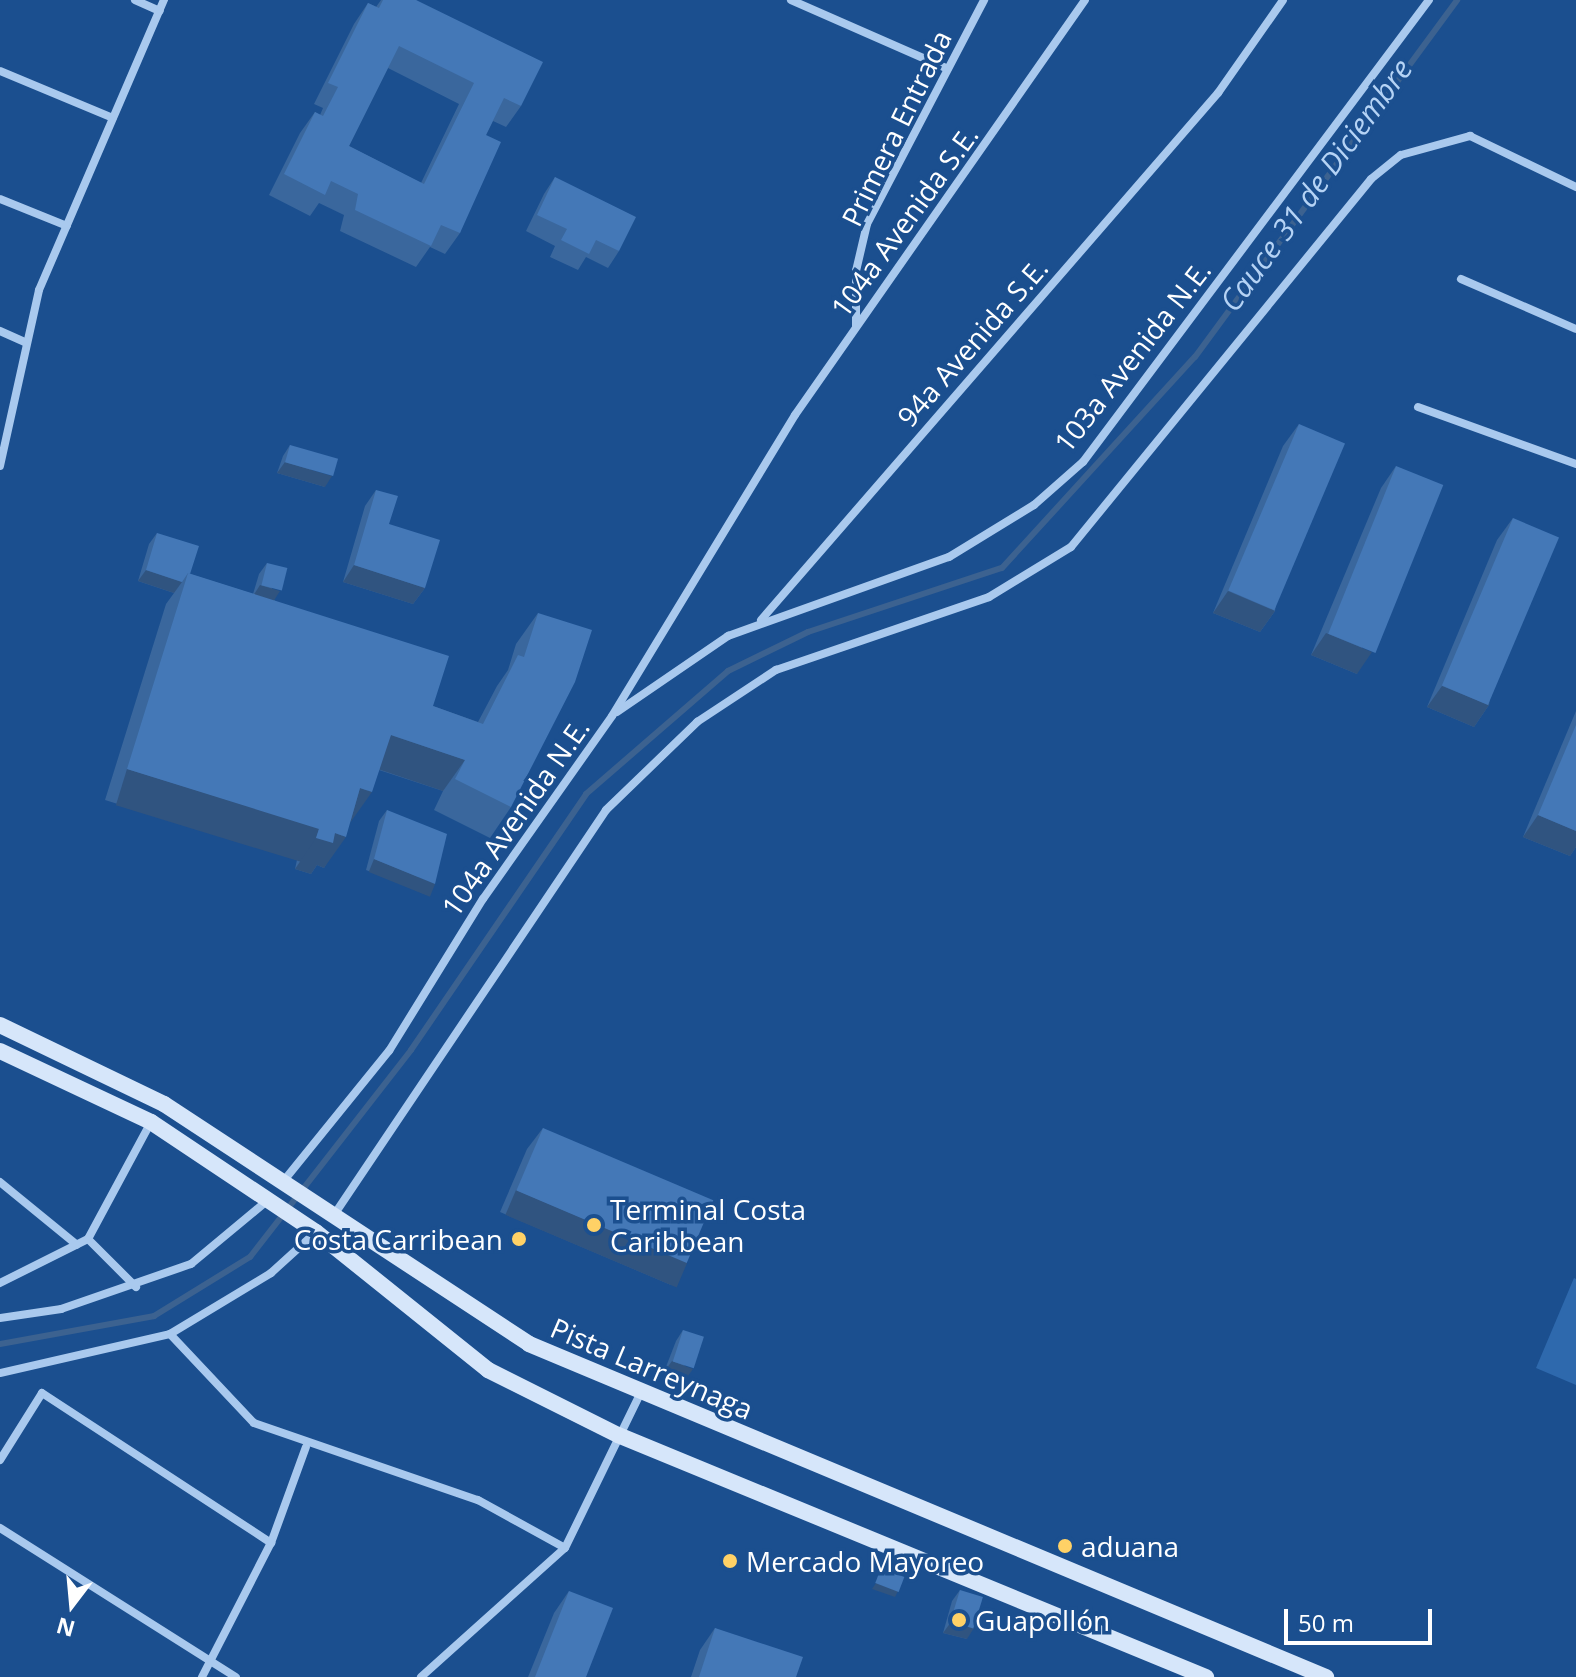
<!DOCTYPE html>
<html>
<head>
<meta charset="utf-8">
<style>
	body { margin:0 }
	#map { position:relative; width:1576px; height:1677px; overflow:hidden; background:#1b4f8f; font-family:"Open Sans",sans-serif }
	div>[style] { position:absolute }
	.green>* { inset:0; background:#2e69ad }
	.stream>* { height:6px; margin:-3px; padding:0 3px; transform-origin:3px; border-radius:3px; background:#3c6290 }
	.street>* { height:8px; margin:-4px; padding:0 4px; transform-origin:4px; border-radius:4px; background:#a9c9ee }
	.secondary>* { height:16px; margin:-8px; padding:0 8px; transform-origin:8px; border-radius:8px; background:#d6e6fa }
	.wall>* { inset:0; background:#3a679d }
	.shaded-wall>* { inset:0; background:#305480; transform-origin:0 0 }
	.building>* { inset:0; background:#4478b7; transform-origin:0 0 }
	.dots>* { width:22px; height:22px; translate:-50% -50%; box-sizing:border-box; border:4px solid #1b4f8f; border-radius:50% }
	span { translate:-50% -50%; white-space:nowrap; text-align:center; line-height:1.15; -webkit-text-stroke:7px #1b4f8f; paint-order:stroke }
	.street-label { font-size:28px; color:#fff }
	.poi-label { font-size:28px; color:#fff }
	.left { translate:0 -50%; text-align:left }
	.right { translate:-100% -50%; text-align:right }
	.water-label { font-size:30px; color:#b5d3f5; font-style:italic }
	.north { position:absolute; left:32px; top:1565px; width:80px; height:80px; -webkit-text-stroke:6px #1b4f8f; paint-order:stroke; rotate:196deg; font-size:22px; font-weight:700; line-height:32px; text-align:center; color:#fff }
	.north::after { content:''; display:block; margin:auto; width:28px; height:36px; background:#fff; clip-path:polygon(50% 0,100% 100%,50% 72%,0 100%) }
	.scale { position:absolute; left:1284px; top:1609px; width:148px; height:36px; box-sizing:border-box; border:4px solid #fff; border-top:0; padding-left:10px; font-size:24px; line-height:28px; white-space:nowrap; color:#fff; -webkit-text-stroke:6px #1b4f8f; paint-order:stroke }
</style>
</head>
<body>
<div id="map">
	<div class="green">
		<i style="clip-path:polygon(1574px 1278px,1576px 1279px,1576px 1385px,1536px 1368px)"></i>
	</div>
	<div class="stream">
		<i style="left:0;top:1344px;width:157px;rotate:-10.3deg"></i>
		<i style="left:154px;top:1316px;width:113px;rotate:-31.6deg"></i>
		<i style="left:250px;top:1257px;width:262px;rotate:-52.1deg"></i>
		<i style="left:411px;top:1050px;width:310px;rotate:-55.6deg"></i>
		<i style="left:586px;top:794px;width:188px;rotate:-40.9deg"></i>
		<i style="left:728px;top:671px;width:89px;rotate:-26deg"></i>
		<i style="left:808px;top:632px;width:204px;rotate:-18.3deg"></i>
		<i style="left:1002px;top:568px;width:286px;rotate:-47.6deg"></i>
		<i style="left:1195px;top:357px;width:443px;rotate:-53.7deg"></i>
	</div>
	<div class="street">
		<i style="left:135px;top:0;width:27px;rotate:24deg"></i>
		<i style="left:791px;top:0;width:171px;rotate:23.7deg"></i>
		<i style="left:0;top:71px;width:122px;rotate:22.6deg"></i>
		<i style="left:0;top:199px;width:72px;rotate:21.9deg"></i>
		<i style="left:1461px;top:279px;width:125px;rotate:23.5deg"></i>
		<i style="left:856px;top:326px;width:55px;rotate:-90deg"></i>
		<i style="left:856px;top:271px;width:48px;rotate:-76.8deg"></i>
		<i style="left:867px;top:224px;width:253px;rotate:-62.4deg"></i>
		<i style="left:0;top:331px;width:27px;rotate:24deg"></i>
		<i style="left:1418px;top:407px;width:168px;rotate:19.8deg"></i>
		<i style="left:0;top:466px;width:180px;rotate:-77.5deg"></i>
		<i style="left:39px;top:290px;width:316px;rotate:-66.7deg"></i>
		<i style="left:761px;top:620px;width:698px;rotate:-49.07deg"></i>
		<i style="left:1218px;top:93px;width:113px;rotate:-55deg"></i>
		<i style="left:617px;top:712px;width:135px;rotate:-34.4deg"></i>
		<i style="left:728px;top:636px;width:235px;rotate:-19.7deg"></i>
		<i style="left:949px;top:557px;width:100px;rotate:-31.5deg"></i>
		<i style="left:1034px;top:505px;width:65px;rotate:-41.3deg"></i>
		<i style="left:1083px;top:462px;width:577px;rotate:-53.17deg"></i>
		<i style="left:286px;top:1178px;width:164px;rotate:-51deg"></i>
		<i style="left:389px;top:1051px;width:179px;rotate:-58.3deg"></i>
		<i style="left:483px;top:899px;width:224px;rotate:-54.8deg"></i>
		<i style="left:612px;top:716px;width:352px;rotate:-58.7deg"></i>
		<i style="left:795px;top:415px;width:506px;rotate:-55.05deg"></i>
		<i style="left:0;top:1182px;width:99px;rotate:39.3deg"></i>
		<i style="left:336px;top:1212px;width:484px;rotate:-56.1deg"></i>
		<i style="left:606px;top:810px;width:127px;rotate:-44deg"></i>
		<i style="left:697px;top:722px;width:95px;rotate:-33.4deg"></i>
		<i style="left:776px;top:670px;width:225px;rotate:-18.9deg"></i>
		<i style="left:989px;top:597px;width:96px;rotate:-31.4deg"></i>
		<i style="left:1071px;top:547px;width:475px;rotate:-50.8deg"></i>
		<i style="left:1371px;top:179px;width:38px;rotate:-39deg"></i>
		<i style="left:1401px;top:155px;width:72px;rotate:-15.4deg"></i>
		<i style="left:1470px;top:136px;width:118px;rotate:25.7deg"></i>
		<i style="left:88px;top:1239px;width:68px;rotate:45deg"></i>
		<i style="left:0;top:1283px;width:98px;rotate:-26.6deg"></i>
		<i style="left:88px;top:1239px;width:133px;rotate:-61.7deg"></i>
		<i style="left:0;top:1318px;width:62px;rotate:-8.4deg"></i>
		<i style="left:61px;top:1309px;width:138px;rotate:-19.1deg"></i>
		<i style="left:191px;top:1264px;width:100px;rotate:-39.7deg"></i>
		<i style="left:170px;top:1334px;width:122px;rotate:46.7deg"></i>
		<i style="left:254px;top:1423px;width:237px;rotate:19deg"></i>
		<i style="left:478px;top:1500px;width:99px;rotate:28.9deg"></i>
		<i style="left:0;top:1373px;width:174px;rotate:-12.9deg"></i>
		<i style="left:170px;top:1334px;width:118px;rotate:-31.1deg"></i>
		<i style="left:271px;top:1273px;width:61px;rotate:-42.3deg"></i>
		<i style="left:0;top:1460px;width:79px;rotate:-57.9deg"></i>
		<i style="left:42px;top:1393px;width:274px;rotate:33.2deg"></i>
		<i style="left:0;top:1528px;width:279px;rotate:32.3deg"></i>
		<i style="left:202px;top:1677px;width:151px;rotate:-62.8deg"></i>
		<i style="left:271px;top:1543px;width:102px;rotate:-70deg"></i>
		<i style="left:421px;top:1677px;width:193px;rotate:-41.9deg"></i>
		<i style="left:565px;top:1548px;width:169px;rotate:-64deg"></i>
	</div>
	<div class="secondary">
		<i style="left:0;top:1025px;width:182px;rotate:25.7deg"></i>
		<i style="left:164px;top:1104px;width:437px;rotate:33.3deg"></i>
		<i style="left:529px;top:1344px;width:864px;rotate:22.68deg"></i>
		<i style="left:0;top:1051px;width:167px;rotate:25.2deg"></i>
		<i style="left:151px;top:1122px;width:198px;rotate:33.7deg"></i>
		<i style="left:316px;top:1232px;width:221px;rotate:38.7deg"></i>
		<i style="left:488px;top:1370px;width:145px;rotate:26.6deg"></i>
		<i style="left:618px;top:1435px;width:636px;rotate:22.37deg"></i>
	</div>
	<div class="wall">
		<i style="clip-path:polygon(evenodd,381px 0,416px 0,521px 106px,506px 127px,493px 121px,486px 135px,460px 233px,445px 254px,430px 247px,416px 267px,340px 231px,344px 215px,319px 203px,310px 216px,269px 195px,300px 133px,315px 112px,320px 115px,323px 108px,314px 104px,354px 24px,368px 3px,376px 7px,381px 0,388px 68px,459px 104px,421px 183px,349px 146px,388px 68px)"></i>
		<i style="clip-path:polygon(555px 177px,619px 251px,608px 268px,586px 257px,578px 270px,550px 257px,555px 246px,526px 231px,544px 194px)"></i>
		<i style="clip-path:polygon(1299px 424px,1275px 611px,1260px 632px,1213px 613px,1283px 446px)"></i>
		<i style="clip-path:polygon(290px 445px,325px 487px,277px 473px,283px 456px)"></i>
		<i style="clip-path:polygon(1396px 466px,1357px 674px,1311px 655px,1381px 488px)"></i>
		<i style="clip-path:polygon(376px 490px,389px 524px,425px 588px,413px 604px,343px 582px,365px 506px)"></i>
		<i style="clip-path:polygon(1513px 518px,1489px 705px,1474px 727px,1427px 707px,1497px 540px)"></i>
		<i style="clip-path:polygon(157px 533px,190px 574px,253px 594px,259px 574px,267px 563px,274px 600px,433px 706px,478px 722px,497px 686px,508px 670px,516px 644px,538px 613px,511px 807px,490px 838px,434px 810px,443px 791px,379px 770px,324px 868px,317px 865px,311px 874px,295px 869px,297px 860px,105px 800px,166px 604px,174px 593px,138px 581px,149px 544px)"></i>
		<i style="clip-path:polygon(1576px 711px,1576px 847px,1570px 856px,1523px 837px)"></i>
		<i style="clip-path:polygon(387px 810px,427px 895px,366px 870px,379px 821px)"></i>
		<i style="clip-path:polygon(543px 1128px,671px 1285px,500px 1212px,527px 1149px)"></i>
		<i style="clip-path:polygon(683px 1330px,685px 1380px,664px 1372px,676px 1341px)"></i>
		<i style="clip-path:polygon(960px 1590px,967px 1639px,943px 1633px,952px 1601px)"></i>
		<i style="clip-path:polygon(569px 1591px,586px 1677px,528px 1677px,554px 1613px)"></i>
		<i style="clip-path:polygon(715px 1628px,796px 1677px,691px 1677px,700px 1650px)"></i>
	</div>
	<div class="shaded-wall">
		<i style="clip-path:polygon(285px 462px,332px 476px,325px 487px,277px 473px)"></i>
		<i style="clip-path:polygon(354px 565px,425px 588px,413px 604px,343px 582px)"></i>
		<i style="clip-path:polygon(146px 570px,182px 582px,174px 593px,138px 581px)"></i>
		<i style="clip-path:polygon(260px 585px,280px 591px,273px 602px,253px 596px)"></i>
		<i style="clip-path:polygon(1228px 591px,1275px 611px,1260px 632px,1213px 613px)"></i>
		<i style="clip-path:polygon(1326px 633px,1372px 652px,1357px 674px,1311px 655px)"></i>
		<i style="clip-path:polygon(1442px 686px,1489px 705px,1474px 727px,1427px 707px)"></i>
		<i style="clip-path:polygon(391px 735px,465px 760px,443px 791px,369px 766px)"></i>
		<i style="left:127px;top:769px;width:201px;height:38px;rotate:17deg"></i>
		<i style="clip-path:polygon(360px 788px,372px 792px,350px 823px)"></i>
		<i style="clip-path:polygon(1538px 815px,1576px 831px,1576px 847px,1570px 856px,1523px 837px)"></i>
		<i style="clip-path:polygon(335px 833px,346px 837px,324px 868px,317px 865px,311px 874px,295px 869px,316px 838px)"></i>
		<i style="left:374px;top:859px;width:66px;height:14px;rotate:22deg"></i>
		<i style="left:516px;top:1190px;width:186px;height:27px;rotate:23deg"></i>
		<i style="clip-path:polygon(672px 1361px,693px 1369px,685px 1380px,664px 1372px)"></i>
		<i style="clip-path:polygon(876px 1583px,898px 1591px,895px 1597px,872px 1589px)"></i>
		<i style="clip-path:polygon(951px 1622px,974px 1628px,967px 1639px,943px 1633px)"></i>
	</div>
	<div class="building">
		<i style="clip-path:polygon(evenodd,383px 0,416px 0,543px 62px,521px 106px,504px 98px,486px 135px,501px 142px,460px 233px,441px 225px,431px 246px,355px 210px,358px 194px,331px 181px,325px 195px,284px 174px,315px 112px,323px 116px,338px 87px,328px 83px,368px 3px,379px 8px,383px 0,399px 46px,474px 83px,424px 184px,349px 146px,399px 46px)"></i>
		<i style="clip-path:polygon(555px 177px,636px 217px,619px 251px,596px 240px,589px 254px,561px 240px,567px 229px,537px 215px)"></i>
		<i style="left:1299px;top:424px;width:50px;height:181px;rotate:23deg"></i>
		<i style="left:290px;top:445px;width:50px;height:18px;rotate:16deg"></i>
		<i style="left:1396px;top:466px;width:51px;height:181px;rotate:22deg"></i>
		<i style="clip-path:polygon(376px 490px,398px 496px,389px 524px,440px 540px,425px 588px,354px 565px)"></i>
		<i style="left:1513px;top:518px;width:50px;height:182px;rotate:23deg"></i>
		<i style="clip-path:polygon(157px 533px,199px 546px,190px 574px,188px 573px,182px 582px,146px 570px)"></i>
		<i style="left:267px;top:563px;width:21px;height:23px;rotate:14deg"></i>
		<i style="clip-path:polygon(188px 573px,449px 656px,433px 706px,483px 724px,518px 655px,524px 657px,538px 613px,592px 630px,575px 682px,511px 807px,455px 779px,465px 760px,391px 735px,372px 792px,360px 788px,346px 837px,335px 833px,333px 843px,316px 838px,319px 829px,127px 769px)"></i>
		<i style="clip-path:polygon(1576px 725px,1576px 831px,1538px 815px)"></i>
		<i style="clip-path:polygon(387px 810px,447px 834px,435px 884px,374px 859px)"></i>
		<i style="left:543px;top:1128px;width:185px;height:68px;rotate:23deg"></i>
		<i style="left:683px;top:1330px;width:22px;height:33px;rotate:18deg"></i>
		<i style="left:881px;top:1568px;width:25px;height:16px;rotate:21deg"></i>
		<i style="left:960px;top:1590px;width:24px;height:33px;rotate:17deg"></i>
		<i style="clip-path:polygon(569px 1591px,613px 1608px,586px 1677px,535px 1677px)"></i>
		<i style="clip-path:polygon(715px 1628px,803px 1657px,796px 1677px,699px 1677px)"></i>
	</div>
	<div class="dots">
		<i style="left:594px;top:1225px;background:#ffd166"></i>
		<i style="left:519px;top:1239px;background:#ffd166"></i>
		<i style="left:1065px;top:1546px;background:#ffd166"></i>
		<i style="left:730px;top:1561px;background:#ffd166"></i>
		<i style="left:959px;top:1620px;background:#ffd166"></i>
	</div>
	<div class="street-label">
		<span style="left:896px;top:128px;rotate:-64deg">Primera Entrada</span>
		<span style="left:904px;top:221px;rotate:-54deg">104a Avenida S.E.</span>
		<span style="left:972px;top:342px;rotate:-49deg">94a Avenida S.E.</span>
		<span style="left:1132px;top:356px;rotate:-52deg">103a Avenida N.E.</span>
		<span style="left:515px;top:817px;rotate:-55deg">104a Avenida N.E.</span>
		<span style="left:652px;top:1368px;rotate:23deg">Pista Larreynaga</span>
	</div>
	<div class="poi-label">
		<span class="left" style="left:610px;top:1225px">Terminal Costa<br>Caribbean</span>
		<span class="right" style="left:503px;top:1239px">Costa Carribean</span>
		<span class="left" style="left:1081px;top:1546px">aduana</span>
		<span class="left" style="left:746px;top:1561px">Mercado Mayoreo</span>
		<span class="left" style="left:975px;top:1620px">Guapollón</span>
	</div>
	<div class="water-label">
		<span style="left:1316px;top:185px;rotate:-54deg">Cauce 31 de Diciembre</span>
	</div>
	<div class="north">N</div>
	<div class="scale">50 m</div>
</div>
</body>
</html>
